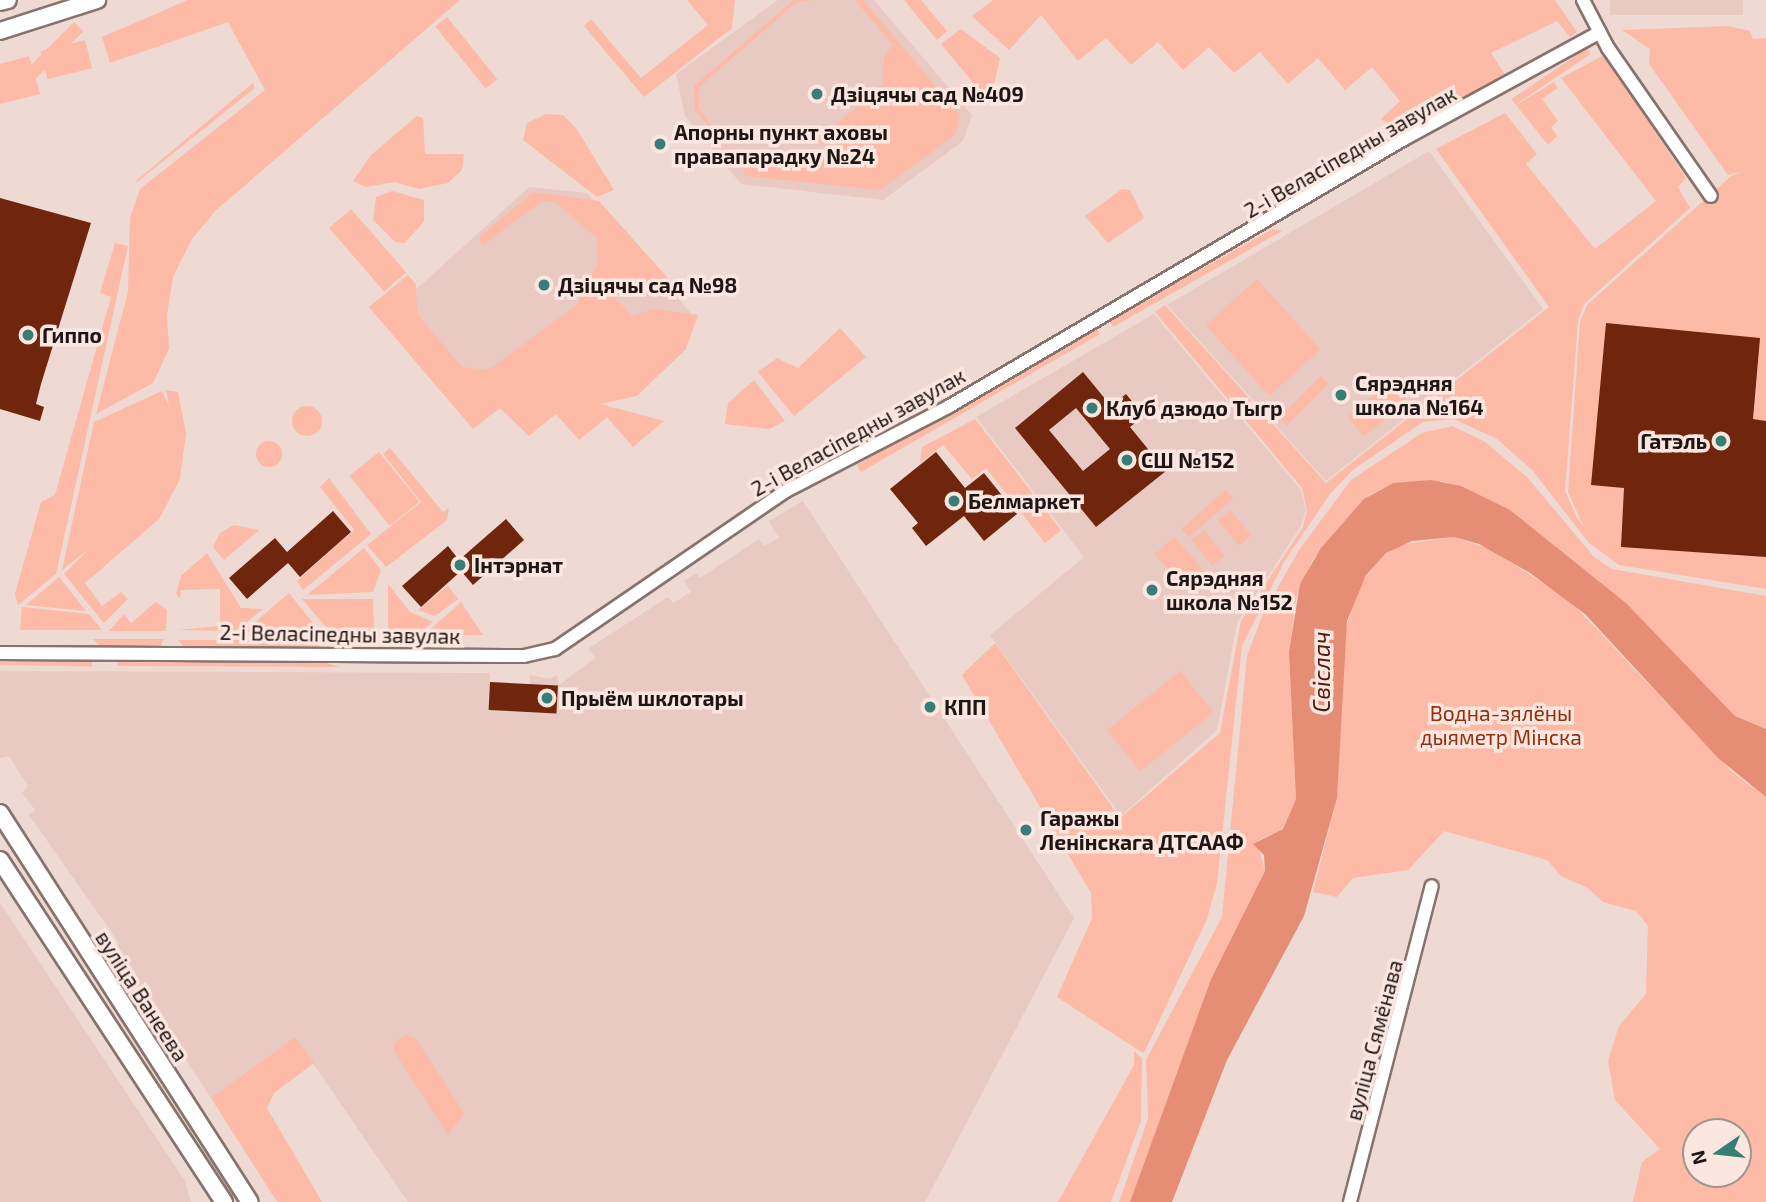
<!DOCTYPE html>
<html>
<head>
<meta charset="utf-8">
<style>
	body { margin:0 }
	#map { position:relative; width:1766px; height:1202px; overflow:hidden; background:#efd9d3; font-family:"Exo 2",sans-serif }
	div>[style] { position:absolute }
	.built>* { inset:0; background:#e8cac2; transform-origin:0 0 }
	.green>* { inset:0; background:#fcbaa7; transform-origin:0 0 }
	.round { border-radius:50% }
	.water>* { inset:0; background:#e58e75 }
	.building>* { inset:0; background:#70250d; transform-origin:0 0 }
	.roads { filter:drop-shadow(2px 0 #86736d) drop-shadow(-2px 0 #86736d) drop-shadow(0 2px #86736d) drop-shadow(0 -2px #86736d) }
	.minor>* { height:12px; margin:-6px; padding:0 6px; transform-origin:6px; border-radius:6px; background:#fff }
	.major>* { height:16px; margin:-8px; padding:0 8px; transform-origin:8px; border-radius:8px; background:#fff }
	.dots>* { width:19px; height:19px; translate:-50% -50%; box-sizing:border-box; border:4px solid #fce6e0; border-radius:50% }
	span { translate:-50% -50%; white-space:nowrap; text-align:center; line-height:1.15; -webkit-text-stroke:7px #fce6e0; paint-order:stroke }
	.poi-label { font-size:21px; color:#1d1614; font-weight:700 }
	.left { translate:0 -50%; text-align:left }
	.right { translate:-100% -50%; text-align:right }
	.street-label { font-size:21px; color:#1d1614 }
	.park-label { font-size:21px; color:#942f0e }
	.water-label { font-size:23px; color:#511b0b; font-style:italic }
	.north { position:absolute; left:1682px; top:1118px; width:70px; height:70px; box-sizing:border-box; background:#fce6e0; border:2px solid #a3938e; border-radius:50%; rotate:256deg; font-size:19px; font-weight:700; line-height:28px; text-align:center; color:#1d1614 }
	.north::after { content:''; display:block; margin:auto; width:24px; height:32px; background:#377e77; clip-path:polygon(50% 0,100% 100%,50% 72%,0 100%) }
</style>
</head>
<body>
<div id="map">
	<div class="built">
		<i style="clip-path:polygon(778px 0,874px 0,972px 115px,963px 141px,883px 200px,741px 184px,685px 116px,676px 74px)"></i>
		<i style="left:1610px;top:0;width:133px;height:15px"></i>
		<i style="clip-path:polygon(1429px 151px,1543px 309px,1326px 481px,1167px 305px)"></i>
		<i style="clip-path:polygon(529px 187px,587px 193px,691px 313px,681px 339px,459px 382px,408px 321px,411px 294px)"></i>
		<i style="clip-path:polygon(1154px 314px,1301px 490px,1306px 510px,1301px 526px,1237px 623px,1217px 730px,1121px 816px,990px 635px,1084px 557px,976px 417px)"></i>
		<i style="clip-path:polygon(803px 501px,1074px 918px,925px 1202px,408px 1202px,295px 1037px,211px 1098px,145px 997px,115px 946px,119px 943px,29px 815px,35px 810px,22px 793px,28px 786px,9px 756px,0 758px,0 671px,490px 673px,488px 710px,530px 712px,530px 675px,550px 679px,557px 675px,559px 685px,595px 658px,589px 648px,668px 597px,673px 603px,691px 592px,684px 581px,696px 573px,700px 578px,759px 539px,764px 546px,779px 538px,769px 521px)"></i>
		<i style="clip-path:polygon(0 903px,185px 1181px,191px 1202px,0 1202px)"></i>
	</div>
	<div class="green">
		<i style="clip-path:polygon(188px 0,460px 0,215px 211px,192px 239px,173px 277px,167px 315px,169px 349px,153px 383px,96px 414px,128px 292px,130px 218px,140px 189px,265px 90px,228px 22px,110px 63px,102px 37px)"></i>
		<i style="clip-path:polygon(687px 0,735px 0,732px 28px,644px 97px,584px 26px,591px 19px,641px 78px,708px 25px)"></i>
		<i style="clip-path:polygon(794px 0,813px 0,797px 2px,699px 87px,699px 109px,738px 160px,695px 110px,694px 86px)"></i>
		<i style="clip-path:polygon(855px 0,863px 0,960px 115px,955px 135px,880px 190px,745px 176px,739px 152px,810px 157px,834px 152px,842px 137px,816px 142px,882px 85px,884px 56px,893px 45px)"></i>
		<i style="clip-path:polygon(904px 0,921px 0,947px 31px,937px 40px)"></i>
		<i style="clip-path:polygon(993px 0,1555px 0,1577px 32px,1570px 37px,1557px 21px,1491px 53px,1506px 76px,1442px 110px,1431px 108px,1419px 122px,1398px 130px,1381px 119px,1400px 101px,1372px 67px,1345px 90px,1318px 58px,1288px 84px,1260px 52px,1234px 73px,1209px 47px,1183px 70px,1158px 42px,1131px 65px,1106px 38px,1078px 61px,1041px 15px,1009px 50px,972px 16px)"></i>
		<i style="left:447px;top:17px;width:80px;height:15px;rotate:51deg"></i>
		<i style="left:74px;top:22px;width:13px;height:78px;rotate:45deg"></i>
		<i style="clip-path:polygon(1729px 26px,1750px 31px,1753px 39px,1766px 38px,1766px 589px,1619px 565px,1589px 543px,1533px 471px,1497px 439px,1454px 419px,1423px 422px,1354px 469px,1330px 494px,1284px 562px,1242px 646px,1217px 883px,1207px 919px,1144px 1053px,1138px 1050px,1057px 997px,1092px 918px,1091px 893px,962px 675px,995px 643px,1120px 818px,1220px 733px,1241px 621px,1303px 527px,1307px 511px,1302px 488px,1155px 312px,1165px 305px,1326px 483px,1549px 307px,1436px 149px,1505px 113px,1537px 154px,1526px 164px,1595px 249px,1656px 201px,1561px 78px,1604px 55px,1686px 178px,1678px 187px,1690px 208px,1584px 304px,1578px 321px,1565px 491px,1577px 518px,1584px 527px,1568px 492px,1580px 322px,1587px 305px,1731px 176px,1744px 171px,1728px 175px,1649px 64px,1650px 49px,1622px 30px)"></i>
		<i style="clip-path:polygon(961px 29px,1000px 58px,990px 103px,941px 44px)"></i>
		<i style="left:85px;top:40px;width:29px;height:46px;rotate:76deg"></i>
		<i style="left:1587px;top:48px;width:7px;height:91px;rotate:56deg"></i>
		<i style="clip-path:polygon(29px 56px,40px 94px,0 104px,0 64px)"></i>
		<i style="clip-path:polygon(1554px 82px,1558px 88px,1542px 99px,1558px 121px,1551px 127px,1557px 136px,1548px 145px,1516px 105px)"></i>
		<i style="clip-path:polygon(253px 83px,255px 88px,137px 182px,136px 181px)"></i>
		<i style="clip-path:polygon(546px 114px,563px 115px,576px 128px,614px 190px,597px 197px,523px 140px,527px 123px)"></i>
		<i style="clip-path:polygon(417px 116px,423px 118px,425px 154px,464px 154px,462px 170px,448px 183px,419px 189px,395px 182px,366px 187px,353px 181px,371px 155px)"></i>
		<i style="clip-path:polygon(1122px 189px,1130px 190px,1144px 218px,1108px 243px,1085px 216px)"></i>
		<i style="clip-path:polygon(392px 191px,424px 200px,424px 221px,405px 243px,395px 242px,373px 220px,376px 197px)"></i>
		<i style="clip-path:polygon(533px 192px,599px 201px,675px 286px,630px 278px,613px 296px,632px 316px,654px 309px,698px 315px,686px 349px,637px 396px,600px 404px,664px 421px,633px 447px,607px 417px,579px 440px,556px 414px,529px 436px,500px 408px,473px 429px,369px 307px,408px 275px,416px 284px,417px 314px,462px 367px,488px 370px,577px 305px,597px 265px,597px 238px,555px 202px,541px 202px,482px 246px,479px 237px)"></i>
		<i style="left:351px;top:209px;width:84px;height:29px;rotate:49deg"></i>
		<i style="clip-path:polygon(1273px 229px,1282px 231px,1113px 327px,1109px 320px)"></i>
		<i style="clip-path:polygon(115px 243px,128px 246px,56px 574px,18px 605px,15px 594px,41px 502px,55px 495px,111px 297px,100px 293px)"></i>
		<i style="left:1257px;top:279px;width:95px;height:69px;rotate:48deg"></i>
		<i style="left:1096px;top:327px;width:8px;height:276px;rotate:60deg"></i>
		<i style="clip-path:polygon(840px 328px,866px 357px,794px 416px,758px 372px,777px 358px,798px 368px)"></i>
		<i style="left:1321px;top:376px;width:11px;height:59px;rotate:45deg"></i>
		<i style="clip-path:polygon(754px 380px,785px 421px,769px 429px,725px 424px,728px 403px)"></i>
		<i style="left:1391px;top:381px;width:26px;height:56px;rotate:51deg"></i>
		<i style="clip-path:polygon(166px 390px,178px 392px,186px 433px,180px 479px,159px 519px,85px 583px,102px 606px,121px 592px,128px 599px,104px 623px,64px 574px,89px 549px,62px 570px,94px 422px,162px 391px,169px 406px)"></i>
		<i class="round" style="left:292px;top:406px;width:30px;height:30px"></i>
		<i style="clip-path:polygon(975px 419px,1061px 530px,1045px 543px,986px 468px,972px 479px,943px 445px,920px 463px,922px 447px)"></i>
		<i style="clip-path:polygon(1452px 426px,1484px 441px,1527px 477px,1594px 557px,1612px 569px,1766px 596px,1766px 729px,1735px 716px,1626px 603px,1510px 510px,1442px 481px,1393px 483px,1369px 495px,1312px 561px,1296px 599px,1289px 652px,1296px 799px,1283px 829px,1257px 841px,1265px 871px,1211px 979px,1130px 1202px,1119px 1202px,1148px 1119px,1146px 1060px,1222px 917px,1247px 656px,1263px 614px,1299px 550px,1351px 480px,1422px 433px)"></i>
		<i class="round" style="left:256px;top:441px;width:26px;height:26px"></i>
		<i style="clip-path:polygon(390px 448px,443px 512px,449px 508px,447px 520px,386px 567px,367px 545px,421px 502px,383px 454px)"></i>
		<i style="left:379px;top:452px;width:64px;height:38px;rotate:51deg"></i>
		<i style="clip-path:polygon(329px 478px,371px 534px,303px 590px,297px 581px,354px 530px,320px 487px)"></i>
		<i style="left:1226px;top:490px;width:11px;height:59px;rotate:49deg"></i>
		<i style="left:1230px;top:510px;width:33px;height:16px;rotate:50deg"></i>
		<i style="clip-path:polygon(234px 525px,259px 530px,224px 560px,213px 547px,220px 533px)"></i>
		<i style="left:1204px;top:530px;width:33px;height:16px;rotate:51deg"></i>
		<i style="left:1174px;top:537px;width:48px;height:26px;rotate:48deg"></i>
		<i style="clip-path:polygon(evenodd,1454px 537px,1490px 549px,1569px 600px,1732px 772px,1766px 797px,1766px 1202px,1633px 1202px,1642px 1162px,1660px 1149px,1615px 1100px,1608px 1061px,1619px 1026px,1646px 994px,1648px 926px,1636px 911px,1603px 902px,1588px 888px,1561px 876px,1547px 860px,1444px 831px,1408px 870px,1353px 878px,1337px 897px,1313px 892px,1337px 798px,1343px 640px,1357px 590px,1376px 562px,1398px 545px,1454px 537px,1696px 1132px,1738px 1132px,1738px 1174px,1696px 1174px,1696px 1132px)"></i>
		<i style="clip-path:polygon(364px 548px,381px 570px,373px 592px,307px 595px)"></i>
		<i style="clip-path:polygon(207px 553px,241px 608px,263px 609px,235px 631px,178px 630px,220px 626px,220px 589px,181px 590px,180px 599px,176px 594px,181px 576px)"></i>
		<i style="clip-path:polygon(59px 577px,86px 611px,26px 605px)"></i>
		<i style="clip-path:polygon(388px 584px,410px 612px,433px 622px,418px 634px,388px 632px)"></i>
		<i style="clip-path:polygon(448px 586px,458px 599px,435px 616px,418px 610px)"></i>
		<i style="clip-path:polygon(289px 593px,320px 632px,244px 632px)"></i>
		<i style="clip-path:polygon(302px 599px,373px 599px,374px 631px,330px 632px)"></i>
		<i style="clip-path:polygon(156px 602px,167px 610px,166px 631px,109px 631px,124px 614px,131px 623px)"></i>
		<i style="clip-path:polygon(461px 602px,483px 635px,424px 635px)"></i>
		<i style="clip-path:polygon(22px 607px,89px 614px,102px 630px,20px 630px)"></i>
		<i style="clip-path:polygon(93px 639px,164px 639px,159px 648px,101px 647px)"></i>
		<i style="clip-path:polygon(178px 640px,319px 640px,319px 650px,186px 649px)"></i>
		<i style="left:0;top:659px;width:92px;height:6px;rotate:1deg"></i>
		<i style="clip-path:polygon(118px 660px,323px 662px,340px 667px,118px 666px)"></i>
		<i style="left:1180px;top:671px;width:53px;height:94px;rotate:51deg"></i>
		<i style="clip-path:polygon(405px 1035px,416px 1039px,464px 1113px,448px 1135px,394px 1051px,394px 1043px)"></i>
		<i style="clip-path:polygon(295px 1037px,314px 1063px,274px 1093px,267px 1108px,322px 1202px,277px 1202px,211px 1098px)"></i>
		<i style="clip-path:polygon(1134px 1051px,1142px 1058px,1141px 1121px,1111px 1202px,1058px 1202px,1134px 1065px)"></i>
	</div>
	<div class="water">
		<i style="clip-path:polygon(1431px 480px,1461px 486px,1510px 510px,1626px 603px,1735px 716px,1766px 729px,1766px 797px,1718px 758px,1585px 614px,1530px 573px,1479px 544px,1454px 537px,1412px 541px,1386px 553px,1366px 575px,1347px 621px,1337px 798px,1304px 916px,1227px 1060px,1172px 1202px,1130px 1202px,1211px 979px,1265px 871px,1264px 855px,1253px 844px,1283px 829px,1296px 799px,1289px 652px,1300px 584px,1321px 548px,1364px 499px,1393px 483px)"></i>
	</div>
	<div class="building">
		<i style="clip-path:polygon(0 198px,91px 223px,41px 384px,36px 404px,44px 407px,40px 421px,0 409px)"></i>
		<i style="clip-path:polygon(1606px 323px,1760px 338px,1753px 419px,1766px 421px,1766px 557px,1621px 547px,1624px 488px,1591px 485px)"></i>
		<i style="clip-path:polygon(evenodd,1083px 372px,1111px 406px,1126px 394px,1144px 416px,1130px 427px,1166px 471px,1096px 527px,1015px 428px,1083px 372px,1076px 408px,1110px 449px,1083px 471px,1049px 430px,1076px 408px)"></i>
		<i style="clip-path:polygon(936px 452px,965px 488px,984px 473px,1017px 514px,984px 541px,964px 516px,926px 546px,912px 528px,918px 523px,890px 489px)"></i>
		<i style="clip-path:polygon(333px 511px,351px 532px,300px 577px,288px 563px,247px 599px,229px 578px,275px 538px,287px 552px)"></i>
		<i style="clip-path:polygon(506px 519px,524px 540px,473px 585px,461px 571px,421px 607px,402px 586px,448px 546px,459px 560px)"></i>
		<i style="left:490px;top:682px;width:68px;height:28px;rotate:3deg"></i>
	</div>
	<div class="roads">
		<div class="minor">
			<i style="left:1583px;top:0;width:54px;rotate:62.5deg"></i>
			<i style="left:1608px;top:48px;width:180px;rotate:55.2deg"></i>
			<i style="left:0;top:653px;width:524px;rotate:0.33deg"></i>
			<i style="left:524px;top:656px;width:32px;rotate:-13deg"></i>
			<i style="left:555px;top:649px;width:278px;rotate:-34.4deg"></i>
			<i style="left:784px;top:492px;width:185px;rotate:-27.4deg"></i>
			<i style="left:948px;top:407px;width:529px;rotate:-30.44deg"></i>
			<i style="left:1404px;top:139px;width:223px;rotate:-28.6deg"></i>
			<i style="left:1350px;top:1202px;width:326px;rotate:-75.5deg"></i>
		</div>
		<div class="major">
			<i style="left:0;top:2px;width:8px;rotate:-14deg"></i>
			<i style="left:0;top:31px;width:102px;rotate:-17.7deg"></i>
			<i style="left:0;top:813px;width:462px;rotate:57.3deg"></i>
			<i style="left:0;top:860px;width:409px;rotate:56.8deg"></i>
		</div>
	</div>
	<div class="dots">
		<i style="left:817px;top:94px;background:#377e77"></i>
		<i style="left:660px;top:144px;background:#377e77"></i>
		<i style="left:544px;top:285px;background:#377e77"></i>
		<i style="left:28px;top:335px;background:#377e77"></i>
		<i style="left:1341px;top:395px;background:#377e77"></i>
		<i style="left:1092px;top:408px;background:#377e77"></i>
		<i style="left:1721px;top:441px;background:#377e77"></i>
		<i style="left:1127px;top:460px;background:#377e77"></i>
		<i style="left:954px;top:501px;background:#377e77"></i>
		<i style="left:460px;top:565px;background:#377e77"></i>
		<i style="left:1152px;top:590px;background:#377e77"></i>
		<i style="left:547px;top:698px;background:#377e77"></i>
		<i style="left:930px;top:707px;background:#377e77"></i>
		<i style="left:1026px;top:830px;background:#377e77"></i>
	</div>
	<div class="poi-label">
		<span class="left" style="left:831px;top:94px">Дзіцячы сад №409</span>
		<span class="left" style="left:674px;top:144px">Апорны пункт аховы<br>правапарадку №24</span>
		<span class="left" style="left:558px;top:285px">Дзіцячы сад №98</span>
		<span class="left" style="left:42px;top:335px">Гиппо</span>
		<span class="left" style="left:1355px;top:395px">Сярэдняя<br>школа №164</span>
		<span class="left" style="left:1106px;top:408px">Клуб дзюдо Тыгр</span>
		<span class="right" style="left:1707px;top:441px">Гатэль</span>
		<span class="left" style="left:1141px;top:460px">СШ №152</span>
		<span class="left" style="left:968px;top:501px">Белмаркет</span>
		<span class="left" style="left:474px;top:565px">Інтэрнат</span>
		<span class="left" style="left:1166px;top:590px">Сярэдняя<br>школа №152</span>
		<span class="left" style="left:561px;top:698px">Прыём шклотары</span>
		<span class="left" style="left:944px;top:707px">КПП</span>
		<span class="left" style="left:1040px;top:830px">Гаражы<br>Ленінскага ДТСААФ</span>
	</div>
	<div class="street-label">
		<span style="left:1350px;top:152px;rotate:-30deg">2-і Веласіпедны завулак</span>
		<span style="left:858px;top:432px;rotate:-29deg">2-і Веласіпедны завулак</span>
		<span style="left:340px;top:634px;rotate:1deg">2-і Веласіпедны завулак</span>
		<span style="left:142px;top:996px;rotate:57deg">вуліца Ванеева</span>
		<span style="left:1374px;top:1040px;rotate:-75deg">вуліца Сямёнава</span>
	</div>
	<div class="park-label">
		<span style="left:1501px;top:725px">Водна-зялёны<br>дыяметр Мінска</span>
	</div>
	<div class="water-label">
		<span style="left:1321px;top:672px;rotate:-90deg">Свіслач</span>
	</div>
	<div class="north">N</div>
</div>
</body>
</html>
